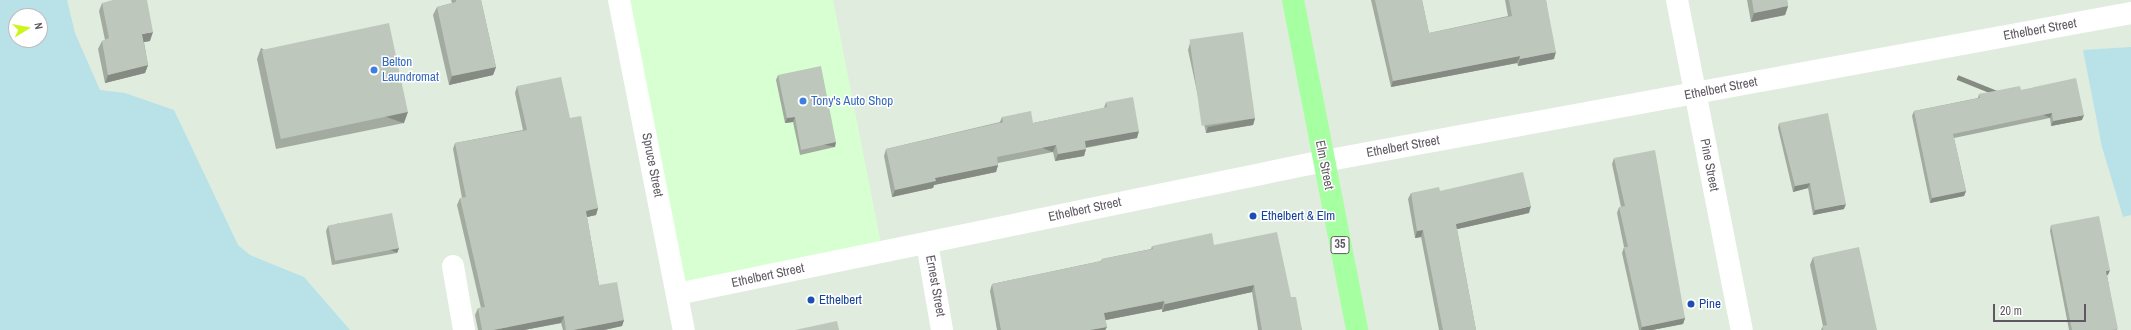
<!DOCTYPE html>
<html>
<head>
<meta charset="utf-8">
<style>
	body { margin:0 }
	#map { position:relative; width:2131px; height:330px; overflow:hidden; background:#e0ecde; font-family:"Archivo Narrow",sans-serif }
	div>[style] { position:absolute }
	.commercial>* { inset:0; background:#d7ffd1 }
	.green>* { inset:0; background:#b8e2e7 }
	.minor>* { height:22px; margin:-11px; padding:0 11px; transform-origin:11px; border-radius:11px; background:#fff }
	.major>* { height:22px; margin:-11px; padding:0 11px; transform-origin:11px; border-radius:11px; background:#a6ffa1 }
	.wall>* { inset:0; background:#a3aba1 }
	.shaded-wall>* { inset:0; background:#858b83; transform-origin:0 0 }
	.building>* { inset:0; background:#bec7bb; transform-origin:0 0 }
	.dots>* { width:11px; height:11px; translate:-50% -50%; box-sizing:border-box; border:2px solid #fff; border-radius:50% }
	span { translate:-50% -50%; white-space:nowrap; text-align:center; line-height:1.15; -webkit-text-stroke:3px #fff; paint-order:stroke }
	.shield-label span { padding:1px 3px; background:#fff; border:1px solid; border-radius:3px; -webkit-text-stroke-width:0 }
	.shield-label { font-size:12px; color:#5e5861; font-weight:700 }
	.street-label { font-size:13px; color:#5e5861 }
	.shop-label { font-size:13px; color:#366cbe }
	.left { translate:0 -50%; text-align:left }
	.transit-label { font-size:13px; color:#164399 }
	.north { position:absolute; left:8px; top:8px; width:40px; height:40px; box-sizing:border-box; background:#fff; border:1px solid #bfbcc0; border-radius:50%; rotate:79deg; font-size:11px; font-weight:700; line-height:16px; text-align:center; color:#5e5861 }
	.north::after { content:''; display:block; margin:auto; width:14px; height:18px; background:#cef51b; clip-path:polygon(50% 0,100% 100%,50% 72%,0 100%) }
	.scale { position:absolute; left:1993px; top:304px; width:93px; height:18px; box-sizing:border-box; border:2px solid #5e5861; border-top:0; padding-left:5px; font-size:12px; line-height:14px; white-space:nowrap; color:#5e5861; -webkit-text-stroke:3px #fff; paint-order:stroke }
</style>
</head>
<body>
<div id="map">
	<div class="commercial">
		<i style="clip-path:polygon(622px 0,833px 0,882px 249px,680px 291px)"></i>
	</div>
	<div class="green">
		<i style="clip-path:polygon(evenodd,0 0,67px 0,75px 33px,100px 90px,125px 93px,174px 110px,238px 245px,250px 255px,304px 277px,350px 330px,0 330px,0 0,16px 16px,40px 16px,40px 40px,16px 40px,16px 16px)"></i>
		<i style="clip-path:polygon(2131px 47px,2131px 215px,2123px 217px,2102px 147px,2083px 50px)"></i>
	</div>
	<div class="minor">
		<i style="left:619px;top:0;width:336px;rotate:78.9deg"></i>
		<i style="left:1677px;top:0;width:336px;rotate:78.9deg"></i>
		<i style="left:927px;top:243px;width:88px;rotate:80.2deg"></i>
		<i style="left:453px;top:266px;width:65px;rotate:80.2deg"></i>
		<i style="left:677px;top:294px;width:661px;rotate:-11.62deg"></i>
		<i style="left:1324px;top:161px;width:820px;rotate:-10.39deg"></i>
	</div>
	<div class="major">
		<i style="left:1293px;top:0;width:336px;rotate:79deg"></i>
	</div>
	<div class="wall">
		<i style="clip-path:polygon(451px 0,481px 0,496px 67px,493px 75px,449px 85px,433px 15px,437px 7px,452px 3px)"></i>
		<i style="clip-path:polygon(1371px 0,1422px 0,1429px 33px,1508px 16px,1505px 0,1546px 0,1554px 59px,1518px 66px,1517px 63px,1391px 87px)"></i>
		<i style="clip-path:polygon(1747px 0,1787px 0,1788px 6px,1785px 15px,1751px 22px)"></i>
		<i style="clip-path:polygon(102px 3px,150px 41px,144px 42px,148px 65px,145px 73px,105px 83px,98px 49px,102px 41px,105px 40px,99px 11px)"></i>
		<i style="clip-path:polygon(1190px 43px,1255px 118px,1253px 125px,1206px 133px,1188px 50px)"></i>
		<i style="clip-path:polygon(261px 48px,404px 123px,276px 149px,257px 59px)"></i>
		<i style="clip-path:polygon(778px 75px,835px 147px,800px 155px,793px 122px,785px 123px,776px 80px)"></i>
		<i style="clip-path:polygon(517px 86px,570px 118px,598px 208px,596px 215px,587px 217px,599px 285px,624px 320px,622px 326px,604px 330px,563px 330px,561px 323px,524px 330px,478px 330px,475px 315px,478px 308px,481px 308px,457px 205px,460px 198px,462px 198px,453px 149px,455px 143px,523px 130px,515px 93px)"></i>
		<i style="clip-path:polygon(2021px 90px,2082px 120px,2051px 126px,2050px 118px,1954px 138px,1966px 191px,1964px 196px,1930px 203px,1912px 116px,1914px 111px,1978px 98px,1979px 94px)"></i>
		<i style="clip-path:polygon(1106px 102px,1137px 138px,1086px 148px,1084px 156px,1055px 161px,1053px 152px,998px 163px,998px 165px,996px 172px,934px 185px,933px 188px,892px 197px,884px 156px,886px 149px,1000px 122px,1002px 117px,1033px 123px,1104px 108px)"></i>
		<i style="clip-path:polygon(1779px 123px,1844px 209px,1813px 215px,1808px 188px,1793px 192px,1778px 128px)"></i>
		<i style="clip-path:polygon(1614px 158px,1685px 318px,1683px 324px,1652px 330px,1639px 330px,1622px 253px,1624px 247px,1617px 213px,1619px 207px,1621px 207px,1612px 164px)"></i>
		<i style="clip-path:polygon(1440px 191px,1529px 213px,1457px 229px,1476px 330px,1439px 330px,1421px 237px,1415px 238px,1408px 199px,1411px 193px)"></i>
		<i style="clip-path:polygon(2051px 225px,2108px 275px,2107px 275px,2117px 330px,2069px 330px,2050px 231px)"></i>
		<i style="clip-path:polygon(328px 226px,399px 248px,397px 253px,332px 265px,326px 231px)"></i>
		<i style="clip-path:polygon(1214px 245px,1291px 297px,1302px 330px,1258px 330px,1252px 292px,1162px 312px,1162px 309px,1105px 320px,1107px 327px,1105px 330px,997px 330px,990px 291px,992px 284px,1101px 261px,1102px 259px,1151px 249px,1152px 246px)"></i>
		<i style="clip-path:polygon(1813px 257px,1877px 330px,1821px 330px,1823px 326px,1810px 265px)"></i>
	</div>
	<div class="shaded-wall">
		<i style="clip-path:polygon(1788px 6px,1785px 15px,1751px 22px,1754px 13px)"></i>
		<i style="clip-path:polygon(153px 32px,150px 41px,139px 43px,142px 34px)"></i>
		<i style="clip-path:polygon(1556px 52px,1554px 59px,1518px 66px,1520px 59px)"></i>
		<i style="clip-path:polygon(1520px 56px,1517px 63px,1391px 87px,1393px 81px)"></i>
		<i style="clip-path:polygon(148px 65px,145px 73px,105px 83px,108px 75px)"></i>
		<i style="clip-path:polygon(496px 67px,493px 75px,449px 85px,452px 76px)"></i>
		<i style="left:408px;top:112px;width:12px;height:131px;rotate:110deg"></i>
		<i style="left:2052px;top:113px;width:5px;height:101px;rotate:112deg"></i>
		<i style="clip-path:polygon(2084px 115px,2082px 120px,2051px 126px,2053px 121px)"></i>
		<i style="clip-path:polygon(795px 117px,793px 122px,785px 123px,787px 118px)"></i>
		<i style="clip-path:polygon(1255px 118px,1253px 125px,1206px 133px,1208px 127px)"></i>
		<i style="clip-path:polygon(1139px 131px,1137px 138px,1082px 148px,1085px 141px)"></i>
		<i style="left:836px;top:142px;width:5px;height:36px;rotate:101deg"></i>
		<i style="left:1056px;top:145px;width:8px;height:60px;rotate:113deg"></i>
		<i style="clip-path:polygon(1086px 149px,1084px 156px,1055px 161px,1058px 154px)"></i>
		<i style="clip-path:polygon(998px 165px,996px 172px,934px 185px,933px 188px,892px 197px,895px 190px,935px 178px)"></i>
		<i style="clip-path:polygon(1810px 183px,1808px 188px,1793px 192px,1795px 186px)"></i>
		<i style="clip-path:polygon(1966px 191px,1964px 196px,1930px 203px,1932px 198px)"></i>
		<i style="clip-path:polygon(1846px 204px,1844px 209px,1813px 215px,1815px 210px)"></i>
		<i style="clip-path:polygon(1531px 206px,1529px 213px,1453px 230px,1456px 224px)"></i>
		<i style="clip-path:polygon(598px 208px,596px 215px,583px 218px,586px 211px)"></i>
		<i style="clip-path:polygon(1423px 230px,1421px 237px,1415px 238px,1417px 231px)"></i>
		<i style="left:399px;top:248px;width:5px;height:66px;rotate:112deg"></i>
		<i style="clip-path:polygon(2110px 270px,2108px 275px,2104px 276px,2106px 271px)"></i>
		<i style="clip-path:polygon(1254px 285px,1252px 292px,1162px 312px,1165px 304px)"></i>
		<i style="clip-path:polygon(1164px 301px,1162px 309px,1101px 321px,1104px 313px)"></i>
		<i style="clip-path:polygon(564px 316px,561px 323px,524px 330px,493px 330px)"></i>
		<i style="clip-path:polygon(1685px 318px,1683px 324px,1652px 330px,1641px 330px,1642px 327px)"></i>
		<i style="clip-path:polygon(624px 320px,622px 326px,604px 330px,573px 330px)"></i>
		<i style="clip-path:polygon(1107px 327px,1105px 330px,1090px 330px)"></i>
	</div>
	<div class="building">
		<i style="clip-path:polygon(113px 0,147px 0,153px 32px,142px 34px,148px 65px,108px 75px,102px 41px,109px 38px,102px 3px)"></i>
		<i style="clip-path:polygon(456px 0,481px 0,496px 67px,452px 76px,437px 7px,456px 2px)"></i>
		<i style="clip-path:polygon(1375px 0,1422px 0,1429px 33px,1512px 16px,1509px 0,1546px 0,1556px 52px,1520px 59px,1520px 56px,1393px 81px)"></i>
		<i style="clip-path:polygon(1752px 0,1787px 0,1788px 6px,1754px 13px)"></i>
		<i style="left:389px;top:23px;width:91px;height:130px;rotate:78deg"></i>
		<i style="left:1243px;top:32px;width:87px;height:54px;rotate:82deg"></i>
		<i style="clip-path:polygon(821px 66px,836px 142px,801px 150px,795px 117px,787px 118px,778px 75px)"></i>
		<i style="clip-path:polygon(561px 77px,570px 118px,581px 116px,598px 208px,586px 211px,599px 285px,617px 282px,624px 320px,573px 330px,566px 330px,564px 316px,493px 330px,482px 330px,478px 308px,485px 307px,460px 198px,466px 197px,455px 143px,527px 130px,517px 86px)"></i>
		<i style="clip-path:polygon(2076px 78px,2084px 115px,2053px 121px,2052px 113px,1953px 134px,1966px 191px,1932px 198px,1914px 111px,1980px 98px,1979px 94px,2020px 86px,2021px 90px)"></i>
		<i style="clip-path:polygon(1133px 97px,1139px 131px,1085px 141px,1086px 149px,1058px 154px,1056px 145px,997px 157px,998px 165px,935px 178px,936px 181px,895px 190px,886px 149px,1003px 122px,1002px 117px,1031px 111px,1033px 123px,1107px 107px,1106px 102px)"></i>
		<i style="clip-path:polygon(1828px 113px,1846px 204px,1815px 210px,1810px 183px,1795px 186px,1779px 123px)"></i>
		<i style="clip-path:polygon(1655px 150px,1685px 318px,1642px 327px,1624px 247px,1628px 247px,1619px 207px,1625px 206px,1614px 158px)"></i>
		<i style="clip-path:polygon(1523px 172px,1531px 206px,1456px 224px,1476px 330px,1443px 330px,1423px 230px,1417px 231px,1411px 193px,1439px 187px,1440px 191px)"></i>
		<i style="left:392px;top:213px;width:36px;height:65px;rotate:79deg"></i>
		<i style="clip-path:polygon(2099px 216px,2110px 270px,2106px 271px,2118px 329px,2112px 330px,2072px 330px,2051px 225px)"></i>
		<i style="clip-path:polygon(1277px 232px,1291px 297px,1296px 297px,1302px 330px,1262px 330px,1254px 285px,1165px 304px,1164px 301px,1104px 313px,1107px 327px,1090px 330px,1001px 330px,992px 284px,1102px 261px,1102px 259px,1153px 249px,1152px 246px,1212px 233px,1214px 245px)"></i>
		<i style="clip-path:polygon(1859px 247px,1877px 330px,1823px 330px,1823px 326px,1827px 325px,1813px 257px)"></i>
		<i style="clip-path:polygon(837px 321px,839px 330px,795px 330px)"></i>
	</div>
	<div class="dots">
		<i style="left:374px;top:70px;background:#3f7fe0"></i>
		<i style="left:803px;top:101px;background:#3f7fe0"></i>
		<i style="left:1253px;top:216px;background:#1a4fb4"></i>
		<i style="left:811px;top:300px;background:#1a4fb4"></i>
		<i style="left:1691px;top:304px;background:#1a4fb4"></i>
	</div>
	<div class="shield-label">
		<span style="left:1340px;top:245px">35</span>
	</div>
	<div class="street-label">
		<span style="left:2040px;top:30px;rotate:-10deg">Ethelbert Street</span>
		<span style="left:1721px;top:89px;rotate:-11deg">Ethelbert Street</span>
		<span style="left:1403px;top:147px;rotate:-10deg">Ethelbert Street</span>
		<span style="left:652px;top:165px;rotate:79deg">Spruce Street</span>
		<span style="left:1324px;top:165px;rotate:79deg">Elm Street</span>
		<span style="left:1709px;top:165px;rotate:79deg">Pine Street</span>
		<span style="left:1085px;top:210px;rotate:-12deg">Ethelbert Street</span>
		<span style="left:768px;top:276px;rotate:-12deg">Ethelbert Street</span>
		<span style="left:935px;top:286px;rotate:80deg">Ernest Street</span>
	</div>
	<div class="shop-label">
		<span class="left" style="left:382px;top:70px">Belton<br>Laundromat</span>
		<span class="left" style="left:811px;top:101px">Tony's Auto Shop</span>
	</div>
	<div class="transit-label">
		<span class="left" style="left:1261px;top:216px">Ethelbert &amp; Elm</span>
		<span class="left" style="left:819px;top:300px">Ethelbert</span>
		<span class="left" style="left:1699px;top:304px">Pine</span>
	</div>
	<div class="north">N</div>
	<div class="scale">20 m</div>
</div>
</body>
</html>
